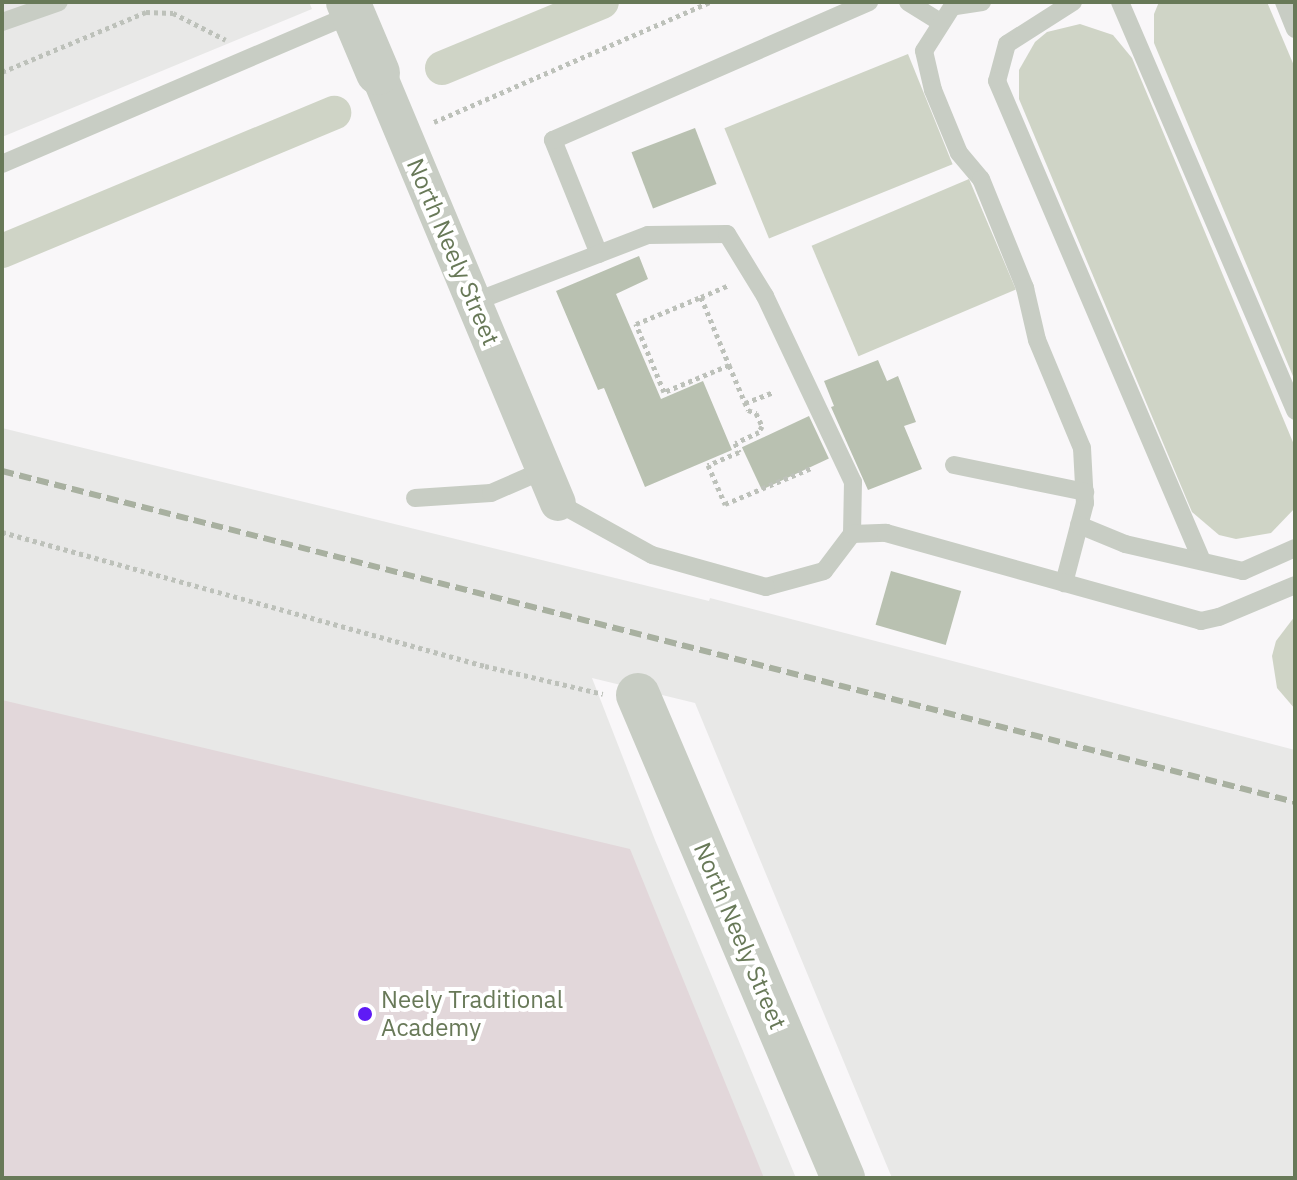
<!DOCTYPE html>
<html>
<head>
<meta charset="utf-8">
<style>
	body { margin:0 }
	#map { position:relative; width:1297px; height:1180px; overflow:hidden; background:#f9f7f9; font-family:"IBM Plex Sans",sans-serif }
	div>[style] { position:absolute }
	.built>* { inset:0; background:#e8e8e7 }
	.green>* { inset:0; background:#e2d7da }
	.water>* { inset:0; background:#cfd4c6; transform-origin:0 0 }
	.canal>* { height:34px; margin:-17px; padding:0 17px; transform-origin:17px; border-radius:17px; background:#cfd4c6 }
	.building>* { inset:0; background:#b9c1b1; transform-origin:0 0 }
	.path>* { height:5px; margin-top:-2.5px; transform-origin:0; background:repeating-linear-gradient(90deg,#bdc1ba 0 4px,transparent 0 8px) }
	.service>* { height:18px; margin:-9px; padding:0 9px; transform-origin:9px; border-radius:9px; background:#c8cdc4 }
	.minor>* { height:36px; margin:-18px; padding:0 18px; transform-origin:18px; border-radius:18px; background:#c8cdc4 }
	.tertiary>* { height:44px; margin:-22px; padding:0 22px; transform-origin:22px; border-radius:22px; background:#c8cdc4 }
	.rail>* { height:6px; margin-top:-3px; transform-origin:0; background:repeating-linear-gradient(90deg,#a8b0a0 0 12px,transparent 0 18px) }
	.dots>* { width:22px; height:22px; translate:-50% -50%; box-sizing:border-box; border:4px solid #fff; border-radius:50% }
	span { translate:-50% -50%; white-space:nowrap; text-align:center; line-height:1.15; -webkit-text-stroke:8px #fff; paint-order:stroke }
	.street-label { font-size:24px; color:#687958 }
	.poi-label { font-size:24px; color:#687958 }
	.left { translate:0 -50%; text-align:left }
	.frame { position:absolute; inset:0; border:4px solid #687958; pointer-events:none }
</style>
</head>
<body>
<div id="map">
	<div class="built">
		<i style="clip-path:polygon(2px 2px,309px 2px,312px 9px,2px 137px)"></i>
		<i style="clip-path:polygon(2px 428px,709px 601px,710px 598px,1295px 750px,1295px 1178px,892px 1178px,695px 703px,592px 678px,655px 840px,796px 1178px,2px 1178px)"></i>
	</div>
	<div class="green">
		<i style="clip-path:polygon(2px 700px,630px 849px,764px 1178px,2px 1178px)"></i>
	</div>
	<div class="water">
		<i style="clip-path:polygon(1159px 2px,1267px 2px,1295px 68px,1295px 381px,1154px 43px,1154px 14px)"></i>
		<i style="clip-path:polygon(1080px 24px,1113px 35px,1132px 58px,1295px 447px,1295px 508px,1271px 533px,1236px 539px,1219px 535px,1192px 512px,1019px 99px,1019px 70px,1035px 42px,1047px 32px)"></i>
		<i style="left:908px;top:54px;width:119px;height:198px;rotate:68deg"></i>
		<i style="left:969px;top:179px;width:120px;height:171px;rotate:67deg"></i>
		<i style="clip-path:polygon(1295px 616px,1295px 709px,1277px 688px,1272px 656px,1276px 641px)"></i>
	</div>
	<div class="canal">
		<i style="left:442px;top:68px;width:173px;rotate:-22.4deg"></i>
		<i style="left:2px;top:251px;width:360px;rotate:-22.6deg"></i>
	</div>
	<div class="building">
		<i style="left:695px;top:128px;width:60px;height:68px;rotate:69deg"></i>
		<i style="clip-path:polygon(639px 256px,648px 279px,616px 294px,661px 399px,703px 381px,732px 450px,645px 487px,604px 388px,598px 390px,556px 291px)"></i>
		<i style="clip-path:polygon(878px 360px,887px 381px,898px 376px,916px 422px,904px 426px,922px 469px,868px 490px,831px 407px,834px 406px,824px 381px)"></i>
		<i style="left:809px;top:416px;width:47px;height:74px;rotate:65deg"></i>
		<i style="left:891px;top:571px;width:73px;height:56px;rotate:16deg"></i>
	</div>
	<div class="path">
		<i style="left:2px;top:72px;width:156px;rotate:-22.6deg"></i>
		<i style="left:146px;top:12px;width:27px;rotate:2deg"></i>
		<i style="left:173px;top:13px;width:59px;rotate:27deg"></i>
		<i style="left:434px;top:122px;width:301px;rotate:-23.5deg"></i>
		<i style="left:701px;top:297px;width:74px;rotate:67.6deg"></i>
		<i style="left:729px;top:365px;width:70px;rotate:157.4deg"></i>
		<i style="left:664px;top:392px;width:74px;rotate:-112.4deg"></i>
		<i style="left:636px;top:324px;width:70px;rotate:-22.6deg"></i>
		<i style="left:701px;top:297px;width:30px;rotate:-23deg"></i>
		<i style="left:729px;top:365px;width:49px;rotate:67.1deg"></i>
		<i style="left:748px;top:410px;width:9px;rotate:21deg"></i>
		<i style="left:756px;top:413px;width:14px;rotate:65deg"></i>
		<i style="left:762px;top:426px;width:7px;rotate:117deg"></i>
		<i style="left:759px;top:432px;width:26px;rotate:155deg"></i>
		<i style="left:735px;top:443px;width:10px;rotate:66deg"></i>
		<i style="left:739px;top:452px;width:34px;rotate:157deg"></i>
		<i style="left:708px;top:465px;width:43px;rotate:66.4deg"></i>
		<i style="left:725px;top:504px;width:93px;rotate:-22.7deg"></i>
		<i style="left:745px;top:403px;width:31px;rotate:-21deg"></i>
		<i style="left:2px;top:532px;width:501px;rotate:15.51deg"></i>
		<i style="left:485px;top:666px;width:121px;rotate:13.3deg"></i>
	</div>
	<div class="service">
		<i style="left:908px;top:2px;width:39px;rotate:32deg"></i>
		<i style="left:982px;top:2px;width:30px;rotate:171deg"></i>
		<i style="left:952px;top:7px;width:52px;rotate:122.5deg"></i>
		<i style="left:924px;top:51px;width:40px;rotate:77deg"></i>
		<i style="left:933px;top:90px;width:68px;rotate:67.6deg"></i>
		<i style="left:959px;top:153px;width:34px;rotate:50deg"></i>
		<i style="left:981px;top:179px;width:118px;rotate:68deg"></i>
		<i style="left:1025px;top:288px;width:53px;rotate:77deg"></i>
		<i style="left:1037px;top:340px;width:117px;rotate:67.4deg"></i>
		<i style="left:1082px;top:448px;width:55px;rotate:86.9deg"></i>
		<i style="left:1085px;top:503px;width:83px;rotate:104.7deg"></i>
		<i style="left:1073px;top:2px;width:78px;rotate:147.5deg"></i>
		<i style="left:1007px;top:44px;width:38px;rotate:105deg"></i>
		<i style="left:997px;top:81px;width:522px;rotate:66.87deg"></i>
		<i style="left:1120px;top:2px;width:445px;rotate:66.8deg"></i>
		<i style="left:1284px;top:2px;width:29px;rotate:68deg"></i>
		<i style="left:2px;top:22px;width:60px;rotate:-19.3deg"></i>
		<i style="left:2px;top:164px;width:381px;rotate:-23.2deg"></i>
		<i style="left:599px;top:254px;width:123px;rotate:-112deg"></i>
		<i style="left:553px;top:140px;width:345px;rotate:-23.6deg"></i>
		<i style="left:474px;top:302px;width:186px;rotate:-21.1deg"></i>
		<i style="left:648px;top:235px;width:79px;rotate:-0.7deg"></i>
		<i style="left:727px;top:234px;width:73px;rotate:58.5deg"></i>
		<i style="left:765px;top:296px;width:206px;rotate:64.7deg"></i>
		<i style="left:853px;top:482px;width:52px;rotate:91.1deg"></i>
		<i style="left:852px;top:534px;width:46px;rotate:127.1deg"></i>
		<i style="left:824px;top:571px;width:60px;rotate:164.6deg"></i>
		<i style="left:766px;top:587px;width:118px;rotate:-164.3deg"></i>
		<i style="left:652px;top:555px;width:107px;rotate:-151deg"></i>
		<i style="left:954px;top:465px;width:134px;rotate:11.6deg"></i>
		<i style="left:415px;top:498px;width:76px;rotate:-3.8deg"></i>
		<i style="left:491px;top:493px;width:58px;rotate:-23.5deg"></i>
		<i style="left:1079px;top:525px;width:50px;rotate:22.4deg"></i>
		<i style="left:1125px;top:544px;width:121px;rotate:12.9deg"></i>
		<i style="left:1243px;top:571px;width:57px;rotate:-23.9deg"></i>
		<i style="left:852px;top:534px;width:34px;rotate:-2deg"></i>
		<i style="left:886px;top:533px;width:327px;rotate:15.6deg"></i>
		<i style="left:1201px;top:621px;width:18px;rotate:-13deg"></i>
		<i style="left:1219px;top:617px;width:82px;rotate:-22.8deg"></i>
	</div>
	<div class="minor">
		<i style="left:378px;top:73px;width:466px;rotate:67.3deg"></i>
	</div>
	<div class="tertiary">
		<i style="left:348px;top:2px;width:77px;rotate:67.1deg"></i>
		<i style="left:638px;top:695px;width:525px;rotate:67deg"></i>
	</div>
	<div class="rail">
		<i style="left:2px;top:471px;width:1335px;rotate:14.36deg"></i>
	</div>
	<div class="dots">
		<i style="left:365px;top:1014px;background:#5f1bf5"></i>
	</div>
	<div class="street-label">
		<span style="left:453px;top:252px;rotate:67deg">North Neely Street</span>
		<span style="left:740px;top:936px;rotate:67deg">North Neely Street</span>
	</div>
	<div class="poi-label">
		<span class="left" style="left:381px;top:1014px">Neely Traditional<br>Academy</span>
	</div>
	<div class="frame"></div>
</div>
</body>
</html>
